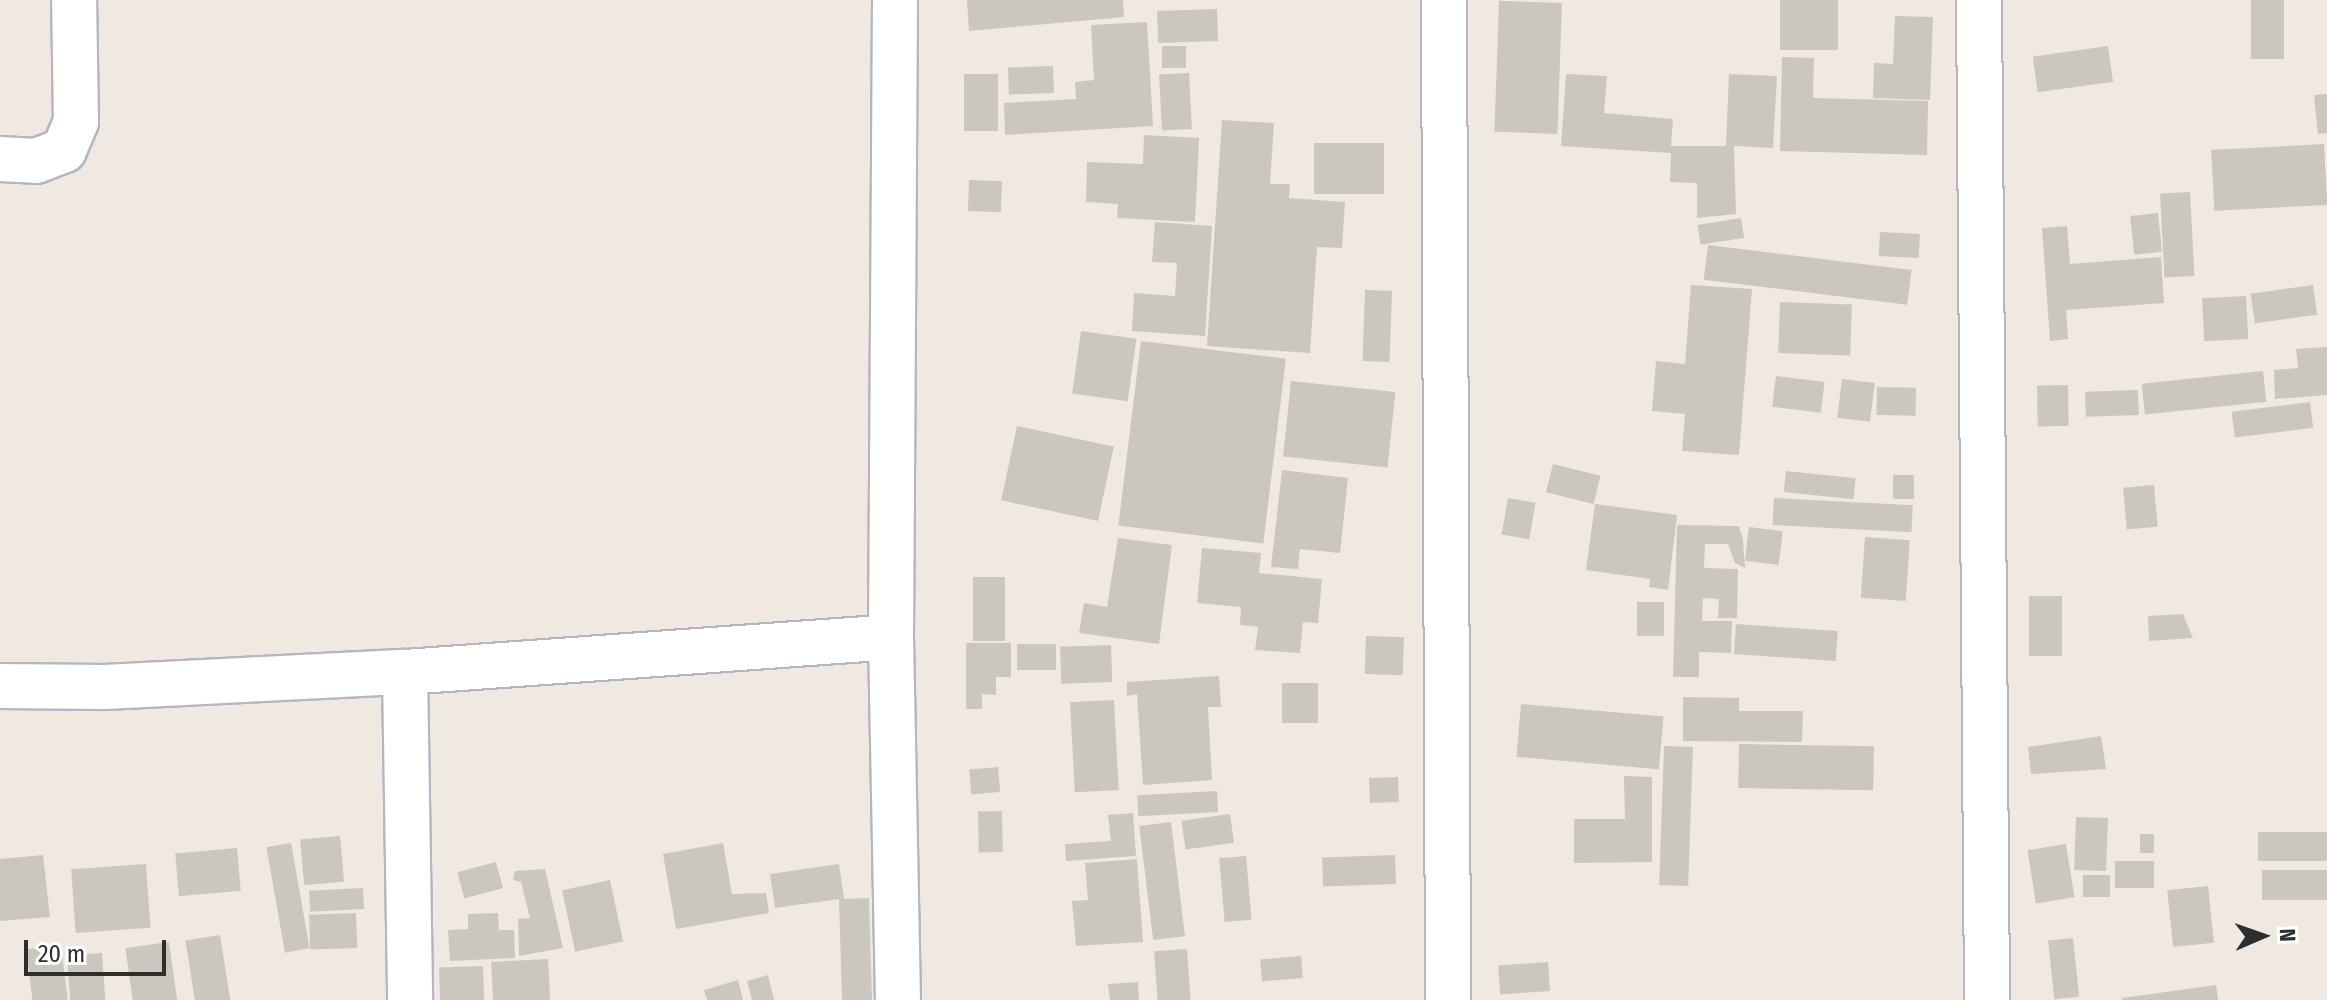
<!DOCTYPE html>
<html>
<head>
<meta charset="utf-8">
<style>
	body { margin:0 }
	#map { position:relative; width:2327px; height:1000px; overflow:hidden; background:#efe9e1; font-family:"Fira Sans Condensed",sans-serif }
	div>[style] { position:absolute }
	.building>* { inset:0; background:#cbc7bf; transform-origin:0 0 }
	.roads { filter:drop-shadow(2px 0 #b4b7c1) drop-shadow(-2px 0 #b4b7c1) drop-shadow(0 2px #b4b7c1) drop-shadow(0 -2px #b4b7c1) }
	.street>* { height:44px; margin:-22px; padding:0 22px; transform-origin:22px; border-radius:22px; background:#fff }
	span { translate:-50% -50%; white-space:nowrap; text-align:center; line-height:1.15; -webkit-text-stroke:6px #fff; paint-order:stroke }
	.north { position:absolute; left:2223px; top:896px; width:80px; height:80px; -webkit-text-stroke:6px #fff; paint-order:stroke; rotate:88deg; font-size:22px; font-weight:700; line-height:32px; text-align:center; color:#2e2e2e }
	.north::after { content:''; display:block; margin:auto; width:28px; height:36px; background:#2e2e2e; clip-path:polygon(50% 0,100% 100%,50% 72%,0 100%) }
	.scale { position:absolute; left:24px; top:940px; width:142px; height:36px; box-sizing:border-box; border:4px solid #2e2e2e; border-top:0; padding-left:10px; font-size:24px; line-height:28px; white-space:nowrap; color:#2e2e2e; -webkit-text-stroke:6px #fff; paint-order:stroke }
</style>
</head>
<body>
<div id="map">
	<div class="building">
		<i style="clip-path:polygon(967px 0,1123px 0,1124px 17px,969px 31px)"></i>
		<i style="left:1780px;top:0;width:58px;height:50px"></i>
		<i style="left:2251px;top:0;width:33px;height:59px"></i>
		<i style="left:1562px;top:3px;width:131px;height:63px;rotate:92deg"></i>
		<i style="left:1217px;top:9px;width:32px;height:60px;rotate:88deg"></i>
		<i style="clip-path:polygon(1895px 16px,1933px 17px,1930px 100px,1873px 98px,1874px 63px,1893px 64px)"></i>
		<i style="clip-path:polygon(1147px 22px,1153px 126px,1005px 135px,1004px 103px,1076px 99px,1075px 82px,1094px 80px,1091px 25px)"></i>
		<i style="left:1162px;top:46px;width:24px;height:22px"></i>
		<i style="left:2108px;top:46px;width:36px;height:76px;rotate:82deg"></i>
		<i style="clip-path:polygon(1782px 57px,1814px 58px,1813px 98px,1928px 101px,1927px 155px,1780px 151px)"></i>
		<i style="left:1053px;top:66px;width:27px;height:45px;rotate:88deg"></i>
		<i style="left:1189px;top:73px;width:56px;height:30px;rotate:87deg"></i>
		<i style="left:964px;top:74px;width:34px;height:57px"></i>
		<i style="clip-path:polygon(1566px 74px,1607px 76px,1604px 113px,1673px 119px,1671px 146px,1726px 146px,1729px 74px,1777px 76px,1773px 148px,1734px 146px,1736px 214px,1697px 218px,1697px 183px,1670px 182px,1671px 153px,1561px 146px)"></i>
		<i style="clip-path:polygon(2327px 94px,2327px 133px,2318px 134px,2314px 95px)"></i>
		<i style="clip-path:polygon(1222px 120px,1274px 123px,1270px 184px,1290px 184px,1289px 198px,1345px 202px,1342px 248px,1317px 247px,1310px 353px,1207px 346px)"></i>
		<i style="clip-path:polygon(1144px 135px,1199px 138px,1195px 222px,1117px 218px,1118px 204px,1086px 202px,1087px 162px,1143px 164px)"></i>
		<i style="left:1314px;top:143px;width:70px;height:51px"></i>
		<i style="left:2324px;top:144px;width:61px;height:113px;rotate:87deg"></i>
		<i style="left:969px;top:180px;width:33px;height:31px;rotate:2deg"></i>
		<i style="left:2190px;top:192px;width:84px;height:30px;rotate:87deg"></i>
		<i style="left:2158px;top:213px;width:39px;height:28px;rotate:84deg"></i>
		<i style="left:1741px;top:218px;width:20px;height:44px;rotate:81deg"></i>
		<i style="clip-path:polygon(1155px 222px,1212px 226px,1205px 336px,1132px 331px,1134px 293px,1175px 296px,1177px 263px,1152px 262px)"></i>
		<i style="clip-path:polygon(2067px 226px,2070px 264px,2161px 257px,2164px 303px,2066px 310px,2068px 339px,2050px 341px,2042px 228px)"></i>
		<i style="left:1880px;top:232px;width:40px;height:24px;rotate:3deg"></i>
		<i style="left:1708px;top:245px;width:205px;height:35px;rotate:7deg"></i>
		<i style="clip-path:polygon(1691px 285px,1752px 289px,1739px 455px,1682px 451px,1685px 414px,1652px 411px,1656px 361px,1685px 364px)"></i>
		<i style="left:2313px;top:285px;width:30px;height:63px;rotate:82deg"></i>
		<i style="left:1365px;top:290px;width:27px;height:71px;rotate:2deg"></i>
		<i style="left:2246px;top:296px;width:43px;height:44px;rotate:87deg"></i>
		<i style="left:1780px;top:302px;width:72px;height:51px;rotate:2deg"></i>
		<i style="left:1081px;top:331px;width:56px;height:63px;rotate:8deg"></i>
		<i style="left:1141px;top:341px;width:146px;height:186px;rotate:7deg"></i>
		<i style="clip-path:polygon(2327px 347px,2327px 395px,2275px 399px,2274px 370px,2298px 368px,2296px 349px)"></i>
		<i style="left:2263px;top:371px;width:31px;height:122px;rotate:84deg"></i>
		<i style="left:1776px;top:376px;width:49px;height:31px;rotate:7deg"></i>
		<i style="left:1842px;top:379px;width:33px;height:39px;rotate:7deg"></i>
		<i style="left:1291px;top:381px;width:105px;height:76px;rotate:6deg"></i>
		<i style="left:2068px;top:385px;width:41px;height:31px;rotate:89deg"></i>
		<i style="left:1877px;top:387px;width:39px;height:28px;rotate:1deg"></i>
		<i style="left:2138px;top:390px;width:25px;height:53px;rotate:88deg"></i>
		<i style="left:2310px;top:402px;width:26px;height:79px;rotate:83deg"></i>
		<i style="left:1017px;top:426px;width:99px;height:76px;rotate:12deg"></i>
		<i style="left:1553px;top:464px;width:49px;height:29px;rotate:14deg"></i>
		<i style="clip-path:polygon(1282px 470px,1348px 478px,1340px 553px,1300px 549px,1298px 569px,1271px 567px)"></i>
		<i style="left:1786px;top:471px;width:70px;height:21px;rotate:6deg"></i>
		<i style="left:1893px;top:475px;width:21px;height:24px"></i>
		<i style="left:2154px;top:485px;width:42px;height:31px;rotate:85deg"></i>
		<i style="left:1508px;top:498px;width:28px;height:37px;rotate:10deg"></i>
		<i style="left:1774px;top:498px;width:139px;height:27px;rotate:3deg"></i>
		<i style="clip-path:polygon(1595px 504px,1677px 515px,1668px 590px,1649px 587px,1650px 579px,1586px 570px)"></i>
		<i style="clip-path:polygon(1677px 525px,1739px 526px,1743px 539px,1745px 568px,1735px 563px,1728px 544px,1705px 544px,1704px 568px,1738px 569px,1737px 618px,1718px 618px,1719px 599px,1703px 598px,1702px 621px,1732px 621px,1731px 653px,1699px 652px,1699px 677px,1673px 677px)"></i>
		<i style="left:1749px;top:527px;width:34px;height:34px;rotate:7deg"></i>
		<i style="left:1865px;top:537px;width:45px;height:61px;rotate:4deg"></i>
		<i style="clip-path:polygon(1118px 538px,1172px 545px,1159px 644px,1079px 633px,1084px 603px,1107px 607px)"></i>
		<i style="clip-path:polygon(1202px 548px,1261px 553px,1259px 573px,1322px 579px,1318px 623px,1303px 622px,1300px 653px,1255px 650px,1258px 627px,1240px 625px,1241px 607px,1197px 603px)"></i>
		<i style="left:1005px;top:577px;width:64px;height:32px;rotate:90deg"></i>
		<i style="left:2029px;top:596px;width:33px;height:60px"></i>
		<i style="left:1637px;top:602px;width:27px;height:34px"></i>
		<i style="clip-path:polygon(2183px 614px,2193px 638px,2149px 641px,2148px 616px)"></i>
		<i style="left:1736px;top:624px;width:102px;height:30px;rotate:4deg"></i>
		<i style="left:1366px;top:636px;width:38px;height:38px;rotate:2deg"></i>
		<i style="clip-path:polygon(966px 643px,1011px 643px,1011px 677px,996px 677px,996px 695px,982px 694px,982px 709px,966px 709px)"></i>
		<i style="left:1056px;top:644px;width:26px;height:39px;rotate:90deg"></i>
		<i style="left:1111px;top:645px;width:37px;height:51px;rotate:88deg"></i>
		<i style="clip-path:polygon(1219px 676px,1221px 707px,1208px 707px,1212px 780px,1143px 785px,1137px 694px,1127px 696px,1127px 682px)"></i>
		<i style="left:1282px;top:683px;width:36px;height:40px"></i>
		<i style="clip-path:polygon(1683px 697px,1739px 698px,1739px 711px,1803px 711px,1802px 742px,1683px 741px)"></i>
		<i style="left:1114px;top:700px;width:90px;height:44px;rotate:87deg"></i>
		<i style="left:1521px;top:704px;width:143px;height:53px;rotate:5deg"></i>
		<i style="clip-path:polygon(2101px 736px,2106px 769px,2031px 774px,2028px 747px)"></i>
		<i style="left:1739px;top:744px;width:135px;height:44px;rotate:1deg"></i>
		<i style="left:1664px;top:746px;width:29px;height:139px;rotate:2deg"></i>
		<i style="left:998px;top:767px;width:25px;height:29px;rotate:85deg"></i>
		<i style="clip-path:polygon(1624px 776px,1652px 777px,1652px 862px,1574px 863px,1574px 819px,1625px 819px)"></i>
		<i style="left:1398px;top:777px;width:25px;height:29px;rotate:88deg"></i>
		<i style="left:1217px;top:791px;width:21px;height:80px;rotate:87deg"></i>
		<i style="left:1002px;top:811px;width:41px;height:24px;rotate:89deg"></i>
		<i style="clip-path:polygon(1133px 813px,1136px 856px,1066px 861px,1065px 844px,1111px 841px,1108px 815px)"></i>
		<i style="left:1230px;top:814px;width:29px;height:49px;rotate:82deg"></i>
		<i style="left:2076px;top:817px;width:32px;height:53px;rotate:2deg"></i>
		<i style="left:1171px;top:822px;width:115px;height:32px;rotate:83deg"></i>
		<i style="left:2327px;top:832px;width:29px;height:69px;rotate:90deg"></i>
		<i style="left:2140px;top:834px;width:14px;height:19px"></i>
		<i style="left:340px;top:836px;width:46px;height:40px;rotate:85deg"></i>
		<i style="left:291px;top:843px;width:107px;height:25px;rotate:80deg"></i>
		<i style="clip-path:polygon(723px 843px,732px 894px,766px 893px,769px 913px,676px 929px,663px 854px)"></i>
		<i style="left:2066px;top:844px;width:54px;height:39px;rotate:81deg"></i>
		<i style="left:237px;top:848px;width:43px;height:62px;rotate:85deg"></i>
		<i style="clip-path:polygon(43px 855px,50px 917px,0 921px,0 859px)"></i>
		<i style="left:1395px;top:855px;width:29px;height:73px;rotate:88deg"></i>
		<i style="left:1246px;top:856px;width:64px;height:27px;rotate:85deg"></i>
		<i style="clip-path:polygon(1137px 859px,1143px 942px,1076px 946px,1072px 901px,1088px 900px,1085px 863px)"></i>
		<i style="left:2115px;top:861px;width:39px;height:27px"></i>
		<i style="left:496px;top:862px;width:27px;height:40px;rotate:75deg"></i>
		<i style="left:146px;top:864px;width:64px;height:75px;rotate:86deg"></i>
		<i style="clip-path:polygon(839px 864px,844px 899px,869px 898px,872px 1000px,842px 1000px,839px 899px,775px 908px,770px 874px)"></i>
		<i style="clip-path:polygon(545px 869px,563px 948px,519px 956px,518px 919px,530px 918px,521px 882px,513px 880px,515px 871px)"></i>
		<i style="left:2327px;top:870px;width:30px;height:65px;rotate:90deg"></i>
		<i style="left:2083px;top:875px;width:27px;height:22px"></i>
		<i style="left:610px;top:880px;width:63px;height:49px;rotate:78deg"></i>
		<i style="left:2208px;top:886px;width:57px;height:41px;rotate:84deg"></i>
		<i style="left:363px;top:888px;width:21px;height:54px;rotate:87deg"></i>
		<i style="left:356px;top:913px;width:35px;height:47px;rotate:88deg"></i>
		<i style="clip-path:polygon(498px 913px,499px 930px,514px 930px,515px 958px,450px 961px,448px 930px,468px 929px,468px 914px)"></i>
		<i style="left:220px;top:935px;width:66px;height:35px;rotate:81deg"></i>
		<i style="left:2073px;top:938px;width:59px;height:25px;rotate:84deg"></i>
		<i style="left:169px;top:942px;width:59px;height:44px;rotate:82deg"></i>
		<i style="left:61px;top:945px;width:55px;height:35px;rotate:83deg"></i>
		<i style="left:1187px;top:949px;width:51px;height:33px;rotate:86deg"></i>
		<i style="left:102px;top:953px;width:47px;height:35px;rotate:86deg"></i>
		<i style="left:1301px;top:956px;width:22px;height:41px;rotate:85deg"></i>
		<i style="left:548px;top:959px;width:41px;height:57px;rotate:87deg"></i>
		<i style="left:1548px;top:962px;width:29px;height:50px;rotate:86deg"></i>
		<i style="left:483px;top:966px;width:34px;height:44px;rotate:88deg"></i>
		<i style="clip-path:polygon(768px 975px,774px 1000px,752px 1000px,747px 981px)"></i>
		<i style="clip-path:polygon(738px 980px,743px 1000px,707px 1000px,704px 990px)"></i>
		<i style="clip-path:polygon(1138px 982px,1139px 1000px,1110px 1000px,1108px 984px)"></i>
		<i style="clip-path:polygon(2216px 985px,2218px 1000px,2122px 1000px,2122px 998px)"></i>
	</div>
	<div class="roads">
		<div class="street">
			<i style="left:895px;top:0;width:637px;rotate:90.36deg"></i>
			<i style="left:891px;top:637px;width:363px;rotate:88.9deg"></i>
			<i style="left:1444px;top:0;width:1000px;rotate:89.77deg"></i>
			<i style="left:1979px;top:0;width:1000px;rotate:89.54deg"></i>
			<i style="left:0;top:159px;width:36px;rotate:3deg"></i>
			<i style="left:36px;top:161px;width:30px;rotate:-21deg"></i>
			<i style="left:64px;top:150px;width:30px;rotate:-67deg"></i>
			<i style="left:76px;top:122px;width:122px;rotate:-90.9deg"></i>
			<i style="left:405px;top:672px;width:328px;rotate:89.1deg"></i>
			<i style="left:0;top:686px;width:105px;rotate:0.5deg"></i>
			<i style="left:105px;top:687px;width:300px;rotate:-2.9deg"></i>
			<i style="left:405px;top:672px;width:487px;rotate:-4.1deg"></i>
		</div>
	</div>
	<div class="north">N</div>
	<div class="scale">20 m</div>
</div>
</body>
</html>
